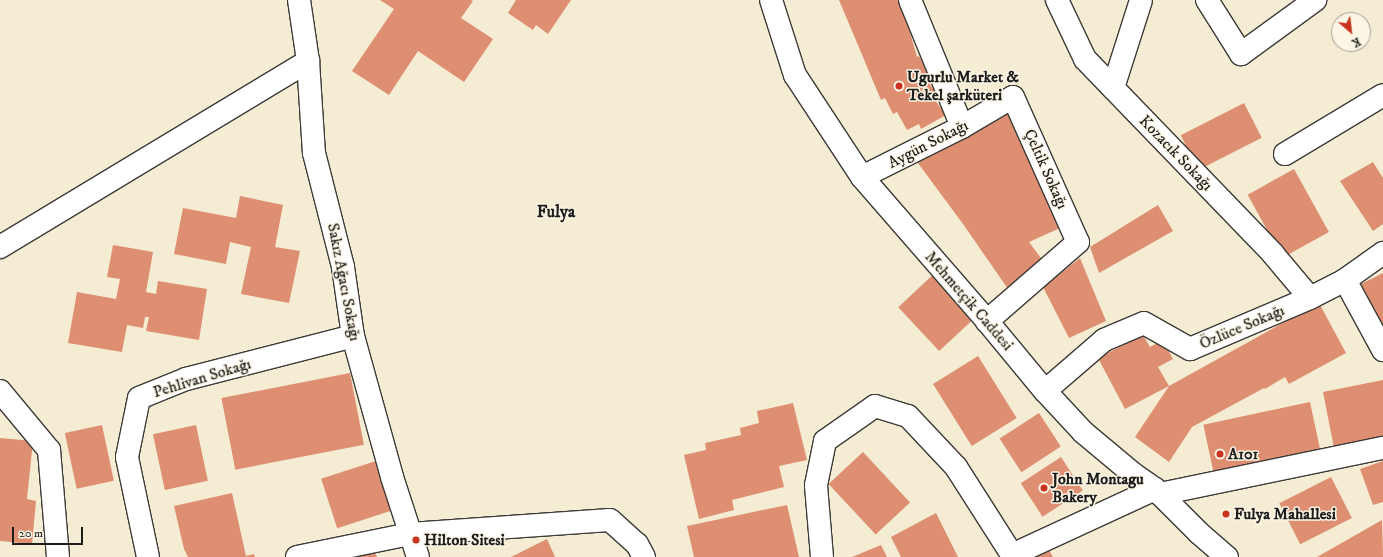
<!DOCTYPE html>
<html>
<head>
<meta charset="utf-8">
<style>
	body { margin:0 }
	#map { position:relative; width:1383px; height:557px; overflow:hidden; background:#f4ecd3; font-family:"IM FELL DW Pica",serif }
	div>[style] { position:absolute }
	.building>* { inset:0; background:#de8f72; transform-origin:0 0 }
	.roads { filter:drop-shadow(1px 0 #3c3b37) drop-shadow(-1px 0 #3c3b37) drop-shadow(0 1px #3c3b37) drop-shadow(0 -1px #3c3b37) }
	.minor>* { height:22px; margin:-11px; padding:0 11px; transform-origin:11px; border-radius:11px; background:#fff }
	.dots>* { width:11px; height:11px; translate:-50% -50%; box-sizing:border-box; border:2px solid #fcf5e5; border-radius:50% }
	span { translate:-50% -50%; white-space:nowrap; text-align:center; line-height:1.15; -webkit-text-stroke:3px #fcf5e5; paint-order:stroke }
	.poi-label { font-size:16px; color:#1c1c1c; font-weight:700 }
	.left { translate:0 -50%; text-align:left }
	.street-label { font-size:16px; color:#1c1c1c }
	.neighbourhood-label { font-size:17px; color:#1c1c1c; font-weight:700 }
	.north { position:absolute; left:1331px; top:12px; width:40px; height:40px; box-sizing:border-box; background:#fcf5e5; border:1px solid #a29e95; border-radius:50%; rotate:152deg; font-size:11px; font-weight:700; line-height:16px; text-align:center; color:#1c1c1c }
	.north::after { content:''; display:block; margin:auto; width:14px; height:18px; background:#c8321e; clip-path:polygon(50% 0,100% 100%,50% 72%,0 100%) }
	.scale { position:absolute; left:12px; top:527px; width:71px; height:18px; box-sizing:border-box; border:2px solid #1c1c1c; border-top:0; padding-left:5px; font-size:12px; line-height:14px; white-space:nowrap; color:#1c1c1c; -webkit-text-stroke:3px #fcf5e5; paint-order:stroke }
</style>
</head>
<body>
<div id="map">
	<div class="building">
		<i style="clip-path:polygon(380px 0,471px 0,473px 1px,461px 18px,493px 39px,464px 82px,418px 51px,389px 95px,352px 71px,394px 9px)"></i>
		<i style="clip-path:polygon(516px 0,571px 0,548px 34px,536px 25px,533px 30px,508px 13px)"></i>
		<i style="clip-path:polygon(839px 0,901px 0,917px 57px,919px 56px,932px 80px,927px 80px,939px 97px,935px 100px,946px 115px,921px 129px,919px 124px,907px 130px,897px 112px,893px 114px,885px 98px,881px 100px)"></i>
		<i style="left:1244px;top:103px;width:39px;height:71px;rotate:63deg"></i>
		<i style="clip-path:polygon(1009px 107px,1060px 228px,1029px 242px,1044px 262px,1008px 289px,963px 224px,912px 155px)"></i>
		<i style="clip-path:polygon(1373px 162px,1383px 178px,1383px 224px,1373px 231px,1340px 181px)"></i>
		<i style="left:1294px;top:169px;width:72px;height:53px;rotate:61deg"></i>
		<i style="clip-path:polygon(240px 196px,283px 205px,275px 247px,300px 251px,289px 303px,241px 294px,251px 247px,230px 242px,226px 264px,174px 254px,183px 208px,236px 218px)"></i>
		<i style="clip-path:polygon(1158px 205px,1173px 231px,1099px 273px,1090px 247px)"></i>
		<i style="clip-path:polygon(113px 245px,153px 252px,146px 292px,156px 294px,158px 281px,207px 289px,199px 340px,146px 331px,149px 317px,145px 317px,143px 328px,127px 325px,122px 352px,68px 343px,77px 292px,116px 299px,120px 279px,107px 277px)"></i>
		<i style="clip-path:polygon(1080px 258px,1106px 321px,1069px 338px,1043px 287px)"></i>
		<i style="left:937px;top:271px;width:60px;height:53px;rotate:47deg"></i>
		<i style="clip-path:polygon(1383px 273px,1383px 332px,1359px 285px)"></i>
		<i style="clip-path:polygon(1319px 303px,1346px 353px,1289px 384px,1285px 377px,1265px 389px,1264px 388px,1192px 427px,1169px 462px,1135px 437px,1169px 386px,1125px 409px,1098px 358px,1143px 335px,1150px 347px,1163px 340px,1173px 359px,1158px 367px,1169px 386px)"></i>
		<i style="left:978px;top:356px;width:73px;height:53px;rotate:58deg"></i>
		<i style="left:350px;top:373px;width:73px;height:131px;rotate:79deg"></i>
		<i style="clip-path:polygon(1383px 380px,1383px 438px,1334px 448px,1323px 392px)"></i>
		<i style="left:1310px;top:402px;width:50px;height:109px;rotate:78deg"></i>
		<i style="clip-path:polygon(793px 403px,807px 460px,779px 466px,784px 487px,732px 500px,734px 510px,699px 519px,684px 455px,706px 450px,705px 443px,741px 435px,740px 428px,759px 423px,757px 411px)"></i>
		<i style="left:1039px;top:413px;width:40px;height:47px;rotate:57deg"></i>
		<i style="left:102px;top:425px;width:57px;height:38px;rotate:78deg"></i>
		<i style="left:196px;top:425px;width:57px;height:44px;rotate:78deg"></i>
		<i style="clip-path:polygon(0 438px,33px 441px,27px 499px,36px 501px,32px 544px,0 541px)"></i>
		<i style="left:863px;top:452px;width:69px;height:47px;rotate:47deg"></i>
		<i style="left:1061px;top:457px;width:40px;height:48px;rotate:57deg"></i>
		<i style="left:382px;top:459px;width:52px;height:64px;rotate:72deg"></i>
		<i style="clip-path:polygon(1383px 461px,1383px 502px,1373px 505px,1360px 469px)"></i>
		<i style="left:1331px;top:477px;width:46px;height:58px;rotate:63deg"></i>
		<i style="clip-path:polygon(232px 493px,246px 556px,254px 554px,255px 557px,188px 557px,184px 549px,174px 506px)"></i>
		<i style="clip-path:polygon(787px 505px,799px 557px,694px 557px,687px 526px)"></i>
		<i style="clip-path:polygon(936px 513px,958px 557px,901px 557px,891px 537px)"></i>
		<i style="clip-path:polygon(1382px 520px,1383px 557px,1317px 557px)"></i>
		<i style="clip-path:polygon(547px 539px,555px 557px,511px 557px)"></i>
		<i style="clip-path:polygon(370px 545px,377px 557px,350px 557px)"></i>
		<i style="clip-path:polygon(881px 545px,887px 557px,852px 557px)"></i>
		<i style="clip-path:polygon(1048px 548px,1053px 557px,1032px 557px)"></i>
	</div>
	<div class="roads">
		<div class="minor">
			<i style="left:299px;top:0;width:62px;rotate:81.6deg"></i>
			<i style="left:308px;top:61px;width:92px;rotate:86.3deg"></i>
			<i style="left:314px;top:153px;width:118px;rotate:75.7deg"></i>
			<i style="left:343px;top:267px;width:70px;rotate:81.8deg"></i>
			<i style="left:353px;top:336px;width:146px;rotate:74.5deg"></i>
			<i style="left:392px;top:477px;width:84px;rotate:72deg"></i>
			<i style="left:771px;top:0;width:79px;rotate:72.3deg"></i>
			<i style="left:795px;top:75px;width:122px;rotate:56.7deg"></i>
			<i style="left:862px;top:177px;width:191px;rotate:49deg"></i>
			<i style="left:987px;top:321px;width:91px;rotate:50.4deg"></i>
			<i style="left:1045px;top:391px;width:56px;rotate:47.2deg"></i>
			<i style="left:1083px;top:432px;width:64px;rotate:39.9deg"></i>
			<i style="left:1132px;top:473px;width:28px;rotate:35deg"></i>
			<i style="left:1155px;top:489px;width:62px;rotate:45deg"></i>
			<i style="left:1199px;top:533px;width:37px;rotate:41deg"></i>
			<i style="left:910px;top:0;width:137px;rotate:67.7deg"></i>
			<i style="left:1057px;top:0;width:65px;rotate:64.6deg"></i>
			<i style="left:1085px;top:59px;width:271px;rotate:46deg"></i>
			<i style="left:1273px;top:254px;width:57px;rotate:49.9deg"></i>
			<i style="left:1207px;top:0;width:64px;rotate:57.8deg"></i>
			<i style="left:1241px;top:54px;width:92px;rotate:-36.1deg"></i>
			<i style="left:1113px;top:88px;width:92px;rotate:-72.3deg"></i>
			<i style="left:1285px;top:154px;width:114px;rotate:-31deg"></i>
			<i style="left:862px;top:177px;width:112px;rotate:-26.6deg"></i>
			<i style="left:962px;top:127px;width:59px;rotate:-30.5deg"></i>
			<i style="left:1013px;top:97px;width:159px;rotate:65.9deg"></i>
			<i style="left:1078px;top:242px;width:121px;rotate:139deg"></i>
			<i style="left:0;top:247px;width:360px;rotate:-31.1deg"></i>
			<i style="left:1345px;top:280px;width:80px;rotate:61.5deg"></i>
			<i style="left:0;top:391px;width:77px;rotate:50.3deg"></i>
			<i style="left:49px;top:450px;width:107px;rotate:85.2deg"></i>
			<i style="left:1045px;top:391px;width:78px;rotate:-40.8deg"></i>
			<i style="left:1104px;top:340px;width:43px;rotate:-23deg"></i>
			<i style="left:1144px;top:323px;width:53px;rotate:29.5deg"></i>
			<i style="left:1190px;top:349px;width:130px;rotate:-23deg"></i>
			<i style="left:1310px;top:298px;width:39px;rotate:-27deg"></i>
			<i style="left:1345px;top:280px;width:47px;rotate:-35.4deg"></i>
			<i style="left:1160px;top:494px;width:228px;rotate:-11.7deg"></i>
			<i style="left:148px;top:557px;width:102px;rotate:-101.9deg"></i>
			<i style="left:127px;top:457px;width:60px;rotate:-78.5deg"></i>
			<i style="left:139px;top:398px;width:51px;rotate:-22deg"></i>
			<i style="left:186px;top:379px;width:172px;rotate:-14.4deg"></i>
			<i style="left:297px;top:557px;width:115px;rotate:-11.5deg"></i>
			<i style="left:410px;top:534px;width:200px;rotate:-4deg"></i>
			<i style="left:610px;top:520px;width:36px;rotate:42deg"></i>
			<i style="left:637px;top:544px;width:15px;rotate:62deg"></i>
			<i style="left:822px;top:557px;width:72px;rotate:-94.8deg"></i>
			<i style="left:816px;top:485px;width:45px;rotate:-78.4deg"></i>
			<i style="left:825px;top:441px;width:61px;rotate:-35deg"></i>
			<i style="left:875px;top:406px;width:34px;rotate:17deg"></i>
			<i style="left:908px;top:416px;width:70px;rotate:46.7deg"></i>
			<i style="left:956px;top:467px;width:104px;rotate:57.5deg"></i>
			<i style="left:1012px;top:555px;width:157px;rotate:-24.8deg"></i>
		</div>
	</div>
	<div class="dots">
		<i style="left:899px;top:86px;background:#c8321e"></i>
		<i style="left:1220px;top:454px;background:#c8321e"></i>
		<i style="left:1044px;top:488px;background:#c8321e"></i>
		<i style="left:1226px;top:514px;background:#c8321e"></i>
		<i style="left:416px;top:540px;background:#c8321e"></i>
	</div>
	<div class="poi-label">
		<span class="left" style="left:907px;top:86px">Ugurlu Market &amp;<br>Tekel şarküteri</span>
		<span class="left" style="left:1228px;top:454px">A101</span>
		<span class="left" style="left:1052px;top:488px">John Montagu<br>Bakery</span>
		<span class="left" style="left:1234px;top:514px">Fulya Mahallesi</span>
		<span class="left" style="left:424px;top:540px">Hilton Sitesi</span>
	</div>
	<div class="street-label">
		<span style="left:928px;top:144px;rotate:-27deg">Aygün Sokağı</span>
		<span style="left:1176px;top:153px;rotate:46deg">Kozacık Sokağı</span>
		<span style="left:1046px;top:169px;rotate:66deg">Çeltik Sokağı</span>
		<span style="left:344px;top:282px;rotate:79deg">Sakız Ağacı Sokağı</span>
		<span style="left:969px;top:301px;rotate:49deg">Mehmetçik Caddesi</span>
		<span style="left:1242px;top:327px;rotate:-23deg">Özlüce Sokağı</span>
		<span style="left:202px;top:378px;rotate:-17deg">Pehlivan Sokağı</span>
	</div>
	<div class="neighbourhood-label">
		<span style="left:556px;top:213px">Fulya</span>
	</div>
	<div class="north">K</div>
	<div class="scale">20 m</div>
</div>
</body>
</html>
